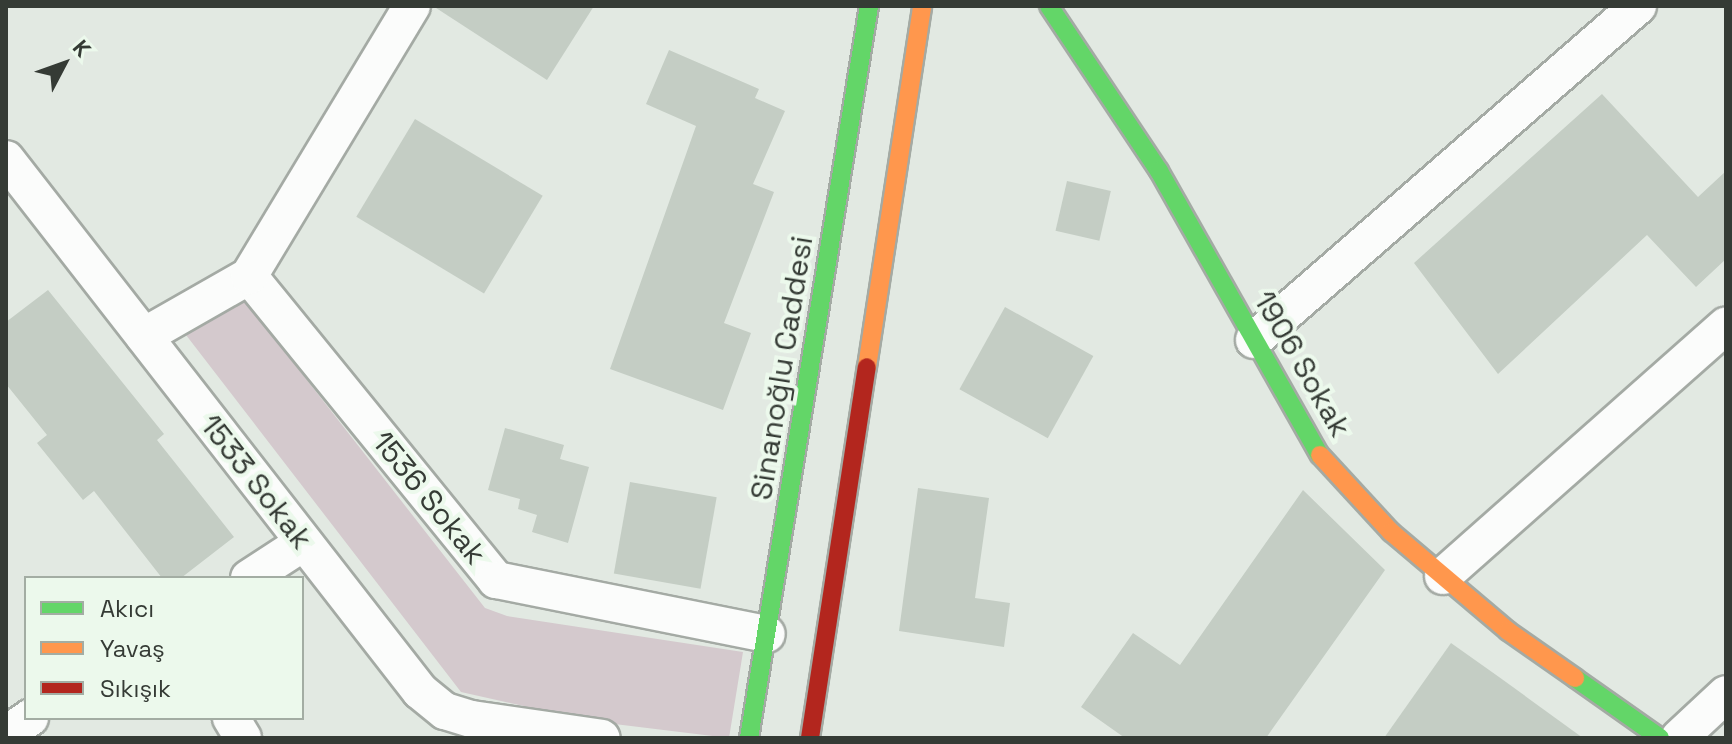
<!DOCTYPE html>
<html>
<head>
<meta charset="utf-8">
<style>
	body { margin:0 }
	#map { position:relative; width:1732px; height:744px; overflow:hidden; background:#e2e9e2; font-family:"Space Grotesk",sans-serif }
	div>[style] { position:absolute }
	.green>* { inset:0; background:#d4c9cd }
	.building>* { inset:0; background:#c4cdc4; transform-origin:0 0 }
	.roads { filter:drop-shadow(2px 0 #a4aaa4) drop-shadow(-2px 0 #a4aaa4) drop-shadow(0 2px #a4aaa4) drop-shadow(0 -2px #a4aaa4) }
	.street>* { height:36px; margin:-18px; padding:0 18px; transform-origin:18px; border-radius:18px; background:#fbfcfb }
	.fast>* { height:18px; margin:-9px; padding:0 9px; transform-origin:9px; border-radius:9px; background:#63d668 }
	.slow>* { height:18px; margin:-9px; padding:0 9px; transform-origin:9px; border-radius:9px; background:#ff974d }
	.jam>* { height:18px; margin:-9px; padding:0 9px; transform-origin:9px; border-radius:9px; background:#b3261e }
	span { translate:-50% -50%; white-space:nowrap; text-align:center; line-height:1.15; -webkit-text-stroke:8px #ecf9ec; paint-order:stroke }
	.street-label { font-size:30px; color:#353b35 }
	.frame { position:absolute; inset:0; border:8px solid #353b35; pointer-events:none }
	.legend { position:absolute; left:24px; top:576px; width:280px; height:144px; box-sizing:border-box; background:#ecf9ec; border:2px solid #a3ada3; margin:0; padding:10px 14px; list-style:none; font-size:24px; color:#353b35 }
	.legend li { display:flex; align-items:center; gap:16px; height:40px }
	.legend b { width:40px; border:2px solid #a3ada3 }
	.north { position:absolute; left:24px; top:24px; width:80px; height:80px; -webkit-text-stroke:6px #ecf9ec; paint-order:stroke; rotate:49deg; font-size:22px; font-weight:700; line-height:32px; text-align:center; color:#353b35 }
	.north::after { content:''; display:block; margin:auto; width:28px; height:36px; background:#353b35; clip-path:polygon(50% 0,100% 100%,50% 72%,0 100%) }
</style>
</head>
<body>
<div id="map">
	<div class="green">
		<i style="clip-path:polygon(242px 297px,485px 608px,507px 616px,743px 652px,729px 738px,590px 721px,461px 692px,186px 335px)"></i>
	</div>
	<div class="building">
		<i style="clip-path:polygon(433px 6px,594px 6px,547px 80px)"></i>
		<i style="clip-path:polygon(669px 50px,759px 89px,755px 98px,785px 111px,753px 184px,774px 192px,724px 323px,751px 333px,723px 410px,610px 369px,696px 126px,646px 104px)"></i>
		<i style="clip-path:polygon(1602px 94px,1698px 197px,1726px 171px,1726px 259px,1696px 287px,1647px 235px,1498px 374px,1414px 263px)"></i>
		<i style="left:415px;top:119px;width:149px;height:114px;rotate:31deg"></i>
		<i style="left:1067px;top:181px;width:45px;height:51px;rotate:13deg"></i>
		<i style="clip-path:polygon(48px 290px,164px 434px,157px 440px,234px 537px,181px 578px,162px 578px,94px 491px,83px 500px,37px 443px,47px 435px,6px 384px,6px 322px)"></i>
		<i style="left:1005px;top:307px;width:101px;height:94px;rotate:29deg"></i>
		<i style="clip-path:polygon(505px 428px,564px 445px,560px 459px,589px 467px,568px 543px,532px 532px,537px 515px,518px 509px,520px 499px,488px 490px)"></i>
		<i style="left:630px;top:482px;width:88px;height:93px;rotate:10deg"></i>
		<i style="clip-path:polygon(918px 488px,989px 498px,975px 598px,1010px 603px,1004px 647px,899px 631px)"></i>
		<i style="clip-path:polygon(1303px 490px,1385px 570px,1266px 738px,1125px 738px,1081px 707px,1133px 633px,1180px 665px)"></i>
		<i style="clip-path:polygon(1451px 643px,1499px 677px,1583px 738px,1384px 738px)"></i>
	</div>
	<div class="roads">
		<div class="street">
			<i style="left:6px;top:159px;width:674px;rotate:52.11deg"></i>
			<i style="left:420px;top:691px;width:32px;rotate:39deg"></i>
			<i style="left:445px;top:711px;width:28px;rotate:17deg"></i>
			<i style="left:472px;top:719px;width:131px;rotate:8.3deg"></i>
			<i style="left:249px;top:276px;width:392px;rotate:50.9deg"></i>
			<i style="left:496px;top:580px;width:276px;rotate:11.3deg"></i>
			<i style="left:144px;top:336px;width:121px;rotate:-29.7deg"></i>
			<i style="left:249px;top:276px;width:315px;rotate:-58.9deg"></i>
			<i style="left:1254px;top:340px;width:509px;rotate:-41.02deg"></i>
			<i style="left:1443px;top:576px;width:378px;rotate:-41.5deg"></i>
			<i style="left:249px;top:578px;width:64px;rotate:-32.9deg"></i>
			<i style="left:231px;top:718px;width:23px;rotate:59deg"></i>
			<i style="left:6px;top:734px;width:29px;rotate:-34deg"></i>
			<i style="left:1679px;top:738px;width:64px;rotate:-43.1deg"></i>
		</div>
		<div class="fast">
			<i style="left:1049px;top:6px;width:198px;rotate:56.3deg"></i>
			<i style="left:1159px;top:171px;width:326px;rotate:60.5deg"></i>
			<i style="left:1575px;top:678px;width:104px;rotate:35.2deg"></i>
			<i style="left:749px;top:738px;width:742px;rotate:-80.69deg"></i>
		</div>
		<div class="slow">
			<i style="left:867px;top:367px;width:365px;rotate:-81.3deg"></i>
			<i style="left:1320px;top:455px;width:105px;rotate:47.3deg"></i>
			<i style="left:1391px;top:532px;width:153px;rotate:40.2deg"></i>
			<i style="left:1508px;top:631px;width:82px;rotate:35deg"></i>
		</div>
		<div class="jam">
			<i style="left:810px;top:738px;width:375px;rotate:-81.3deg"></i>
		</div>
	</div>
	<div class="street-label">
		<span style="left:1302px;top:364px;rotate:60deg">1906 Sokak</span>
		<span style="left:782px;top:368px;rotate:-81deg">Si̇nanoğlu Caddesi</span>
		<span style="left:256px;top:482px;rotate:52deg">1533 Sokak</span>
		<span style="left:429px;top:498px;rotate:51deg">1536 Sokak</span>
	</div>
	<div class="frame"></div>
	<ul class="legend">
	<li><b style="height:10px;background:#63d668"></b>Akıcı</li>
	<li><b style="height:10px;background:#ff974d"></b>Yavaş</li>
	<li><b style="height:10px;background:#b3261e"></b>Sıkışık</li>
	</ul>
	<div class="north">K</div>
</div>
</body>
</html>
